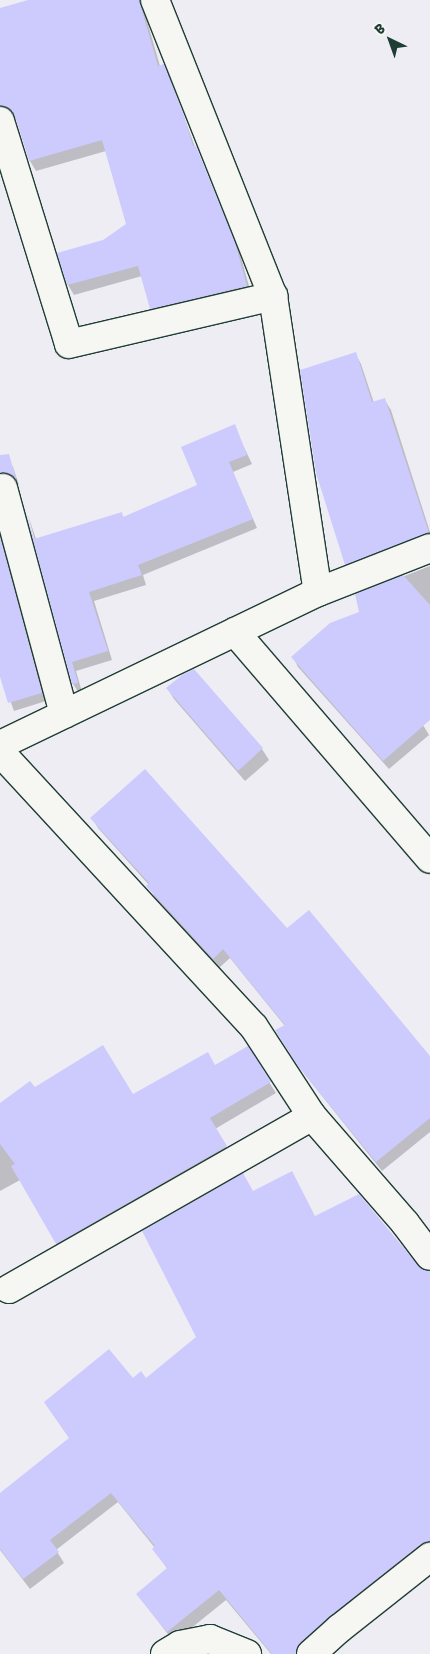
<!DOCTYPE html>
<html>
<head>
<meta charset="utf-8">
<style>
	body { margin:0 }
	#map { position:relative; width:430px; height:1654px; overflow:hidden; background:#eeedf4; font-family:"Shantell Sans",sans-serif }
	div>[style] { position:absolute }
	.shadow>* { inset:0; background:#0003 }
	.building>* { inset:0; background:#cdcbfe }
	.roads { filter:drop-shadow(1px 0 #1f3d34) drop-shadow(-1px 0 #1f3d34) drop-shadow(0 1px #1f3d34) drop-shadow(0 -1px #1f3d34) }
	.minor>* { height:28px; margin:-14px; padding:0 14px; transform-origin:14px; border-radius:14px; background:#f6f6f2 }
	span { translate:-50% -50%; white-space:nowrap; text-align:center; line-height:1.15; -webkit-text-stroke:5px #f6f6f2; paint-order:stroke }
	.north { position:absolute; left:365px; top:15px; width:50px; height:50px; -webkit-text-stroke:4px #f6f6f2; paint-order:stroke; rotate:318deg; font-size:14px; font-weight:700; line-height:20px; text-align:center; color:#1f3d34 }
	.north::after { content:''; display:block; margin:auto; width:18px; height:22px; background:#1f3d34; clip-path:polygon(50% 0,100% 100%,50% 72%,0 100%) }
</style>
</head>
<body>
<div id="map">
	<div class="shadow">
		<i style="clip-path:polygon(32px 0,141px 0,160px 66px,163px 65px,169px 76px,195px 147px,240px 254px,252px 297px,157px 319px,151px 308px,142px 276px,74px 295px,68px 285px,59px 254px,103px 241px,127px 224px,106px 151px,36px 171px,30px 161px,17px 120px,8px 116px,2px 105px,0 9px)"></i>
		<i style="clip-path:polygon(355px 353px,361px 364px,374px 403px,384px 399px,391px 410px,430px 532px,430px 545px,353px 575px,346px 564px)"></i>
		<i style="clip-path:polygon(234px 426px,252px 464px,233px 472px,257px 528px,143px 575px,146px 585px,94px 601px,112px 660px,76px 671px,82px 692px,79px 693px,73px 684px,28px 515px,36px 539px,121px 513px,124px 518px,199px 486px)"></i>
		<i style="clip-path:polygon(8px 459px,13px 467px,19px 485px,13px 481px,0 483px,0 461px)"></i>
		<i style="clip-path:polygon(0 531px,46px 701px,14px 711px,0 673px)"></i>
		<i style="clip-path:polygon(430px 566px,430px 715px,423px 725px,429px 735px,389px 769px,298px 667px,293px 657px,360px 613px,356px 595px)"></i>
		<i style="clip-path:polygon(194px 670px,262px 749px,269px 760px,245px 781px,174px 699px,168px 689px)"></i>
		<i style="clip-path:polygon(92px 818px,286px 930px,430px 1059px,430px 1132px,382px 1171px,306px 1076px,282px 1040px,285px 1026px,230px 958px,219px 968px,154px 896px,149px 885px,98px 828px)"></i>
		<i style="clip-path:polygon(247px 1048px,276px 1093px,215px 1129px,232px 1157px,63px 1254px,20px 1180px,0 1191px,0 1104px,35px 1089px,132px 1096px,215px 1067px)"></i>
		<i style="clip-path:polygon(253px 1193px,315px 1218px,430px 1273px,430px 1554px,306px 1654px,271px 1654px,226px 1600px,174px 1642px,137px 1594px,168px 1570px,154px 1549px,155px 1548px,118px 1502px,56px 1550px,64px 1563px,30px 1589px,0 1550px,0 1494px,70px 1439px,45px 1403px,133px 1380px,146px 1379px,198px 1338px)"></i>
	</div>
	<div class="building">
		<i style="clip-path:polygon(28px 0,139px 0,158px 66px,164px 64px,184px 116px,193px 146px,196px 146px,235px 242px,247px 286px,150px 309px,138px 266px,67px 285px,57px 253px,103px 240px,126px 224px,102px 140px,29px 161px,15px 116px,10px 109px,0 106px,0 8px)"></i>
		<i style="clip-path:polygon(356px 352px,372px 402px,385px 398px,429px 533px,345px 565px,316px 473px,300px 370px)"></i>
		<i style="clip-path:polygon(235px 424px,247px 455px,229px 462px,253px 519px,138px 565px,142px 575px,89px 592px,108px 651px,72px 662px,78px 683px,72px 684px,22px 500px,34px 539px,122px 512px,123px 517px,197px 485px,181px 447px)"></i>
		<i style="clip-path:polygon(9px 454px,17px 482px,7px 473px,0 473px,0 455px)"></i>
		<i style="clip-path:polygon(0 537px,42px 693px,8px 703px,0 677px)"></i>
		<i style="clip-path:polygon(403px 575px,430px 605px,430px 720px,383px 761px,291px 657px,330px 623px,359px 612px,355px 594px)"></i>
		<i style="clip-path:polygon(194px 669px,263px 748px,238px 771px,166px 688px,182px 675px)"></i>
		<i style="clip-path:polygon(145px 769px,287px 928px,309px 910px,430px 1056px,430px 1118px,376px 1162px,298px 1066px,275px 1030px,285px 1025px,223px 949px,213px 959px,146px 886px,149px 883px,90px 818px)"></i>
		<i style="clip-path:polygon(103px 1045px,133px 1094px,208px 1052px,215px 1065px,248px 1046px,271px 1082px,210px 1118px,227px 1146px,56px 1244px,11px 1166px,15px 1164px,0 1144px,0 1103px,30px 1081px,35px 1087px)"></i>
		<i style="clip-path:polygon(292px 1171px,315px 1216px,359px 1194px,418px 1265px,430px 1271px,430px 1542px,420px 1545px,330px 1616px,301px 1642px,296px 1654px,272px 1654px,219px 1590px,167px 1632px,136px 1594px,167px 1568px,152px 1549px,155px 1546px,111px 1493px,50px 1540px,59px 1552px,23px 1579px,0 1549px,0 1493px,69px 1438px,44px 1402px,109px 1349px,133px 1378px,141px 1371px,146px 1378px,196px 1337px,142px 1231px,243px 1173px,253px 1191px)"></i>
	</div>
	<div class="roads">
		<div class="minor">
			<i style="left:155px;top:0;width:319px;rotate:68.3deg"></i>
			<i style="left:273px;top:296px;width:299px;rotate:81.4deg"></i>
			<i style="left:0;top:121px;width:233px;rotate:72.8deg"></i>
			<i style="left:69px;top:344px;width:210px;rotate:-13.2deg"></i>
			<i style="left:3px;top:488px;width:234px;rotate:74.9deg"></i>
			<i style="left:235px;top:632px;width:299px;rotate:49.3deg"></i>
			<i style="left:0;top:745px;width:353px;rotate:-25.7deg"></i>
			<i style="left:318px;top:592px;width:120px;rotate:-21.4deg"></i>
			<i style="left:0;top:752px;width:374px;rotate:47.3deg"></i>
			<i style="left:254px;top:1027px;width:106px;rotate:56.9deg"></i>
			<i style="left:312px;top:1116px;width:142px;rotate:49deg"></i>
			<i style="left:405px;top:1223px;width:41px;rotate:52.9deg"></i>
			<i style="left:9px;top:1289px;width:349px;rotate:-29.7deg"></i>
			<i style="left:165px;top:1654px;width:17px;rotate:-31deg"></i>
			<i style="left:180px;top:1645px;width:31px;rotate:-11deg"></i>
			<i style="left:210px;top:1639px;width:40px;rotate:22deg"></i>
			<i style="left:311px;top:1654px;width:39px;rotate:-42deg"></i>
			<i style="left:340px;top:1628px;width:115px;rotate:-38.3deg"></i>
		</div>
	</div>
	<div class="north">B</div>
</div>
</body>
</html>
